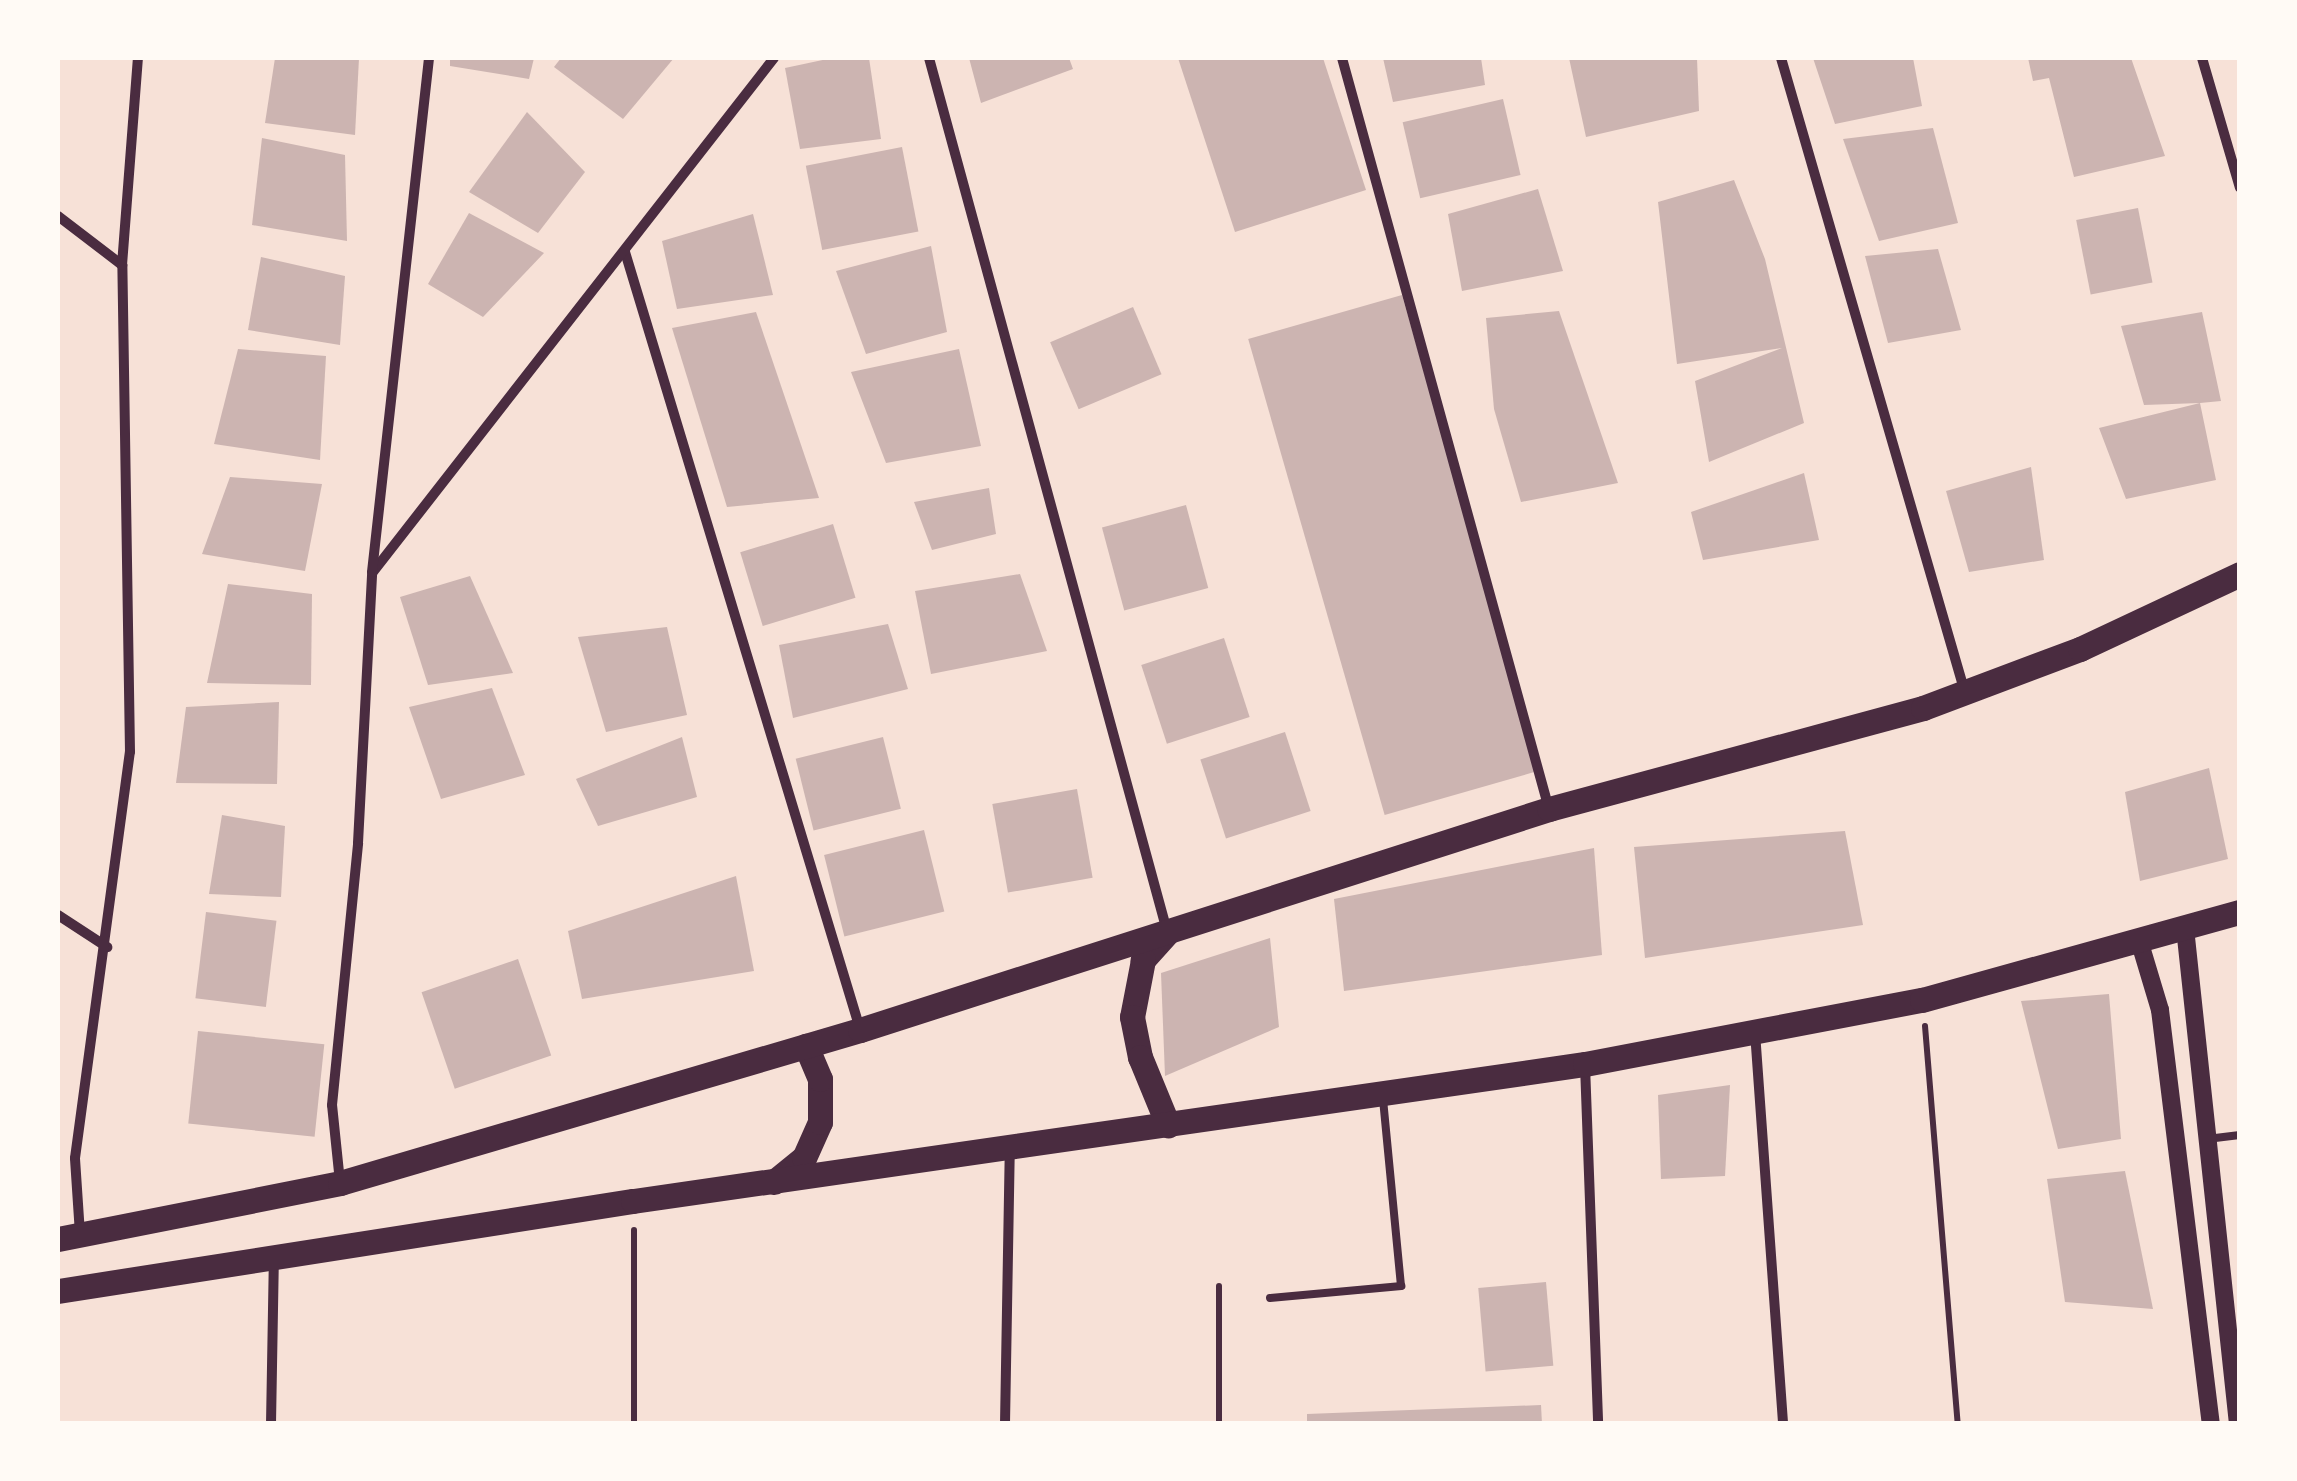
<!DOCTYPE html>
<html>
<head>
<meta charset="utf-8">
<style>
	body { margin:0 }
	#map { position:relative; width:2297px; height:1481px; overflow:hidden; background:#f7e1d7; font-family:Helvetica,sans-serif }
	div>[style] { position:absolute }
	.building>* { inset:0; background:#ccb4b1; transform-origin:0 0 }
	.path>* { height:6px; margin:-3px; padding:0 3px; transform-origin:3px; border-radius:3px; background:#4a2c40 }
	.service>* { height:8px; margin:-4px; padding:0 4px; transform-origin:4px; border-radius:4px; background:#4a2c40 }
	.minor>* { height:10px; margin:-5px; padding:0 5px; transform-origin:5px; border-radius:5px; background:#4a2c40 }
	.tertiary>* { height:18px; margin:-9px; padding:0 9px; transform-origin:9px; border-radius:9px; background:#4a2c40 }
	.primary>* { height:25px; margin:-12.5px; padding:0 12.5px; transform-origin:12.5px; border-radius:12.5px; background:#4a2c40 }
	span { translate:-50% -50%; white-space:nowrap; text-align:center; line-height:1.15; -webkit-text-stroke:9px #fffaf5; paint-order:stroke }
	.frame { position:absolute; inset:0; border:60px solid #fffaf5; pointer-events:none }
</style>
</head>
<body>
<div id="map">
	<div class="building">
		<i style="clip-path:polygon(275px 58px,359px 58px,355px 135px,265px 123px)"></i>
		<i style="clip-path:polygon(450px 58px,534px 58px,529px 79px,450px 66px)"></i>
		<i style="clip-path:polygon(561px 58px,674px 58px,623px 119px,554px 67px)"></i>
		<i style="clip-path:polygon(832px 58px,869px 58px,881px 139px,800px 149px,785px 68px)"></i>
		<i style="clip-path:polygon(969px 58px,1069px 58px,1073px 69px,981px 103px)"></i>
		<i style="clip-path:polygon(1178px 58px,1323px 58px,1366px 190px,1235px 232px)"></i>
		<i style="clip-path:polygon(1383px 58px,1481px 58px,1485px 85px,1393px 102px)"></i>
		<i style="clip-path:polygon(1569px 58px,1697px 58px,1699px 111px,1586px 137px)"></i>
		<i style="clip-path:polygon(1813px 58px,1913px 58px,1922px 106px,1835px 124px)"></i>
		<i style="clip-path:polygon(2028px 58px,2131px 58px,2165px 156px,2074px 177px,2049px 78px,2033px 81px)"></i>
		<i style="left:1503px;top:99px;width:78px;height:103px;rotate:77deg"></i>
		<i style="clip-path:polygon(527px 112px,585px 172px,538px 233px,469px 192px)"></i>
		<i style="clip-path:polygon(1933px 128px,1958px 223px,1879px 241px,1843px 139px)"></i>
		<i style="clip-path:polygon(262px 138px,345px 155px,347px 241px,252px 225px)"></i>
		<i style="left:902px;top:147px;width:86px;height:98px;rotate:79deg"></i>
		<i style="clip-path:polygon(1734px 180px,1765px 259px,1804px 423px,1709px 462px,1695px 381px,1782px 348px,1677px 364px,1658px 202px)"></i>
		<i style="clip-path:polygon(1538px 189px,1563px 271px,1462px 291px,1448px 214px)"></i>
		<i style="left:2138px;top:208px;width:76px;height:63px;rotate:79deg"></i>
		<i style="clip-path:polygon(469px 213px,544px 253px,483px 317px,428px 284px)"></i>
		<i style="clip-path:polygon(753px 214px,773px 295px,677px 309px,662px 241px)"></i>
		<i style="clip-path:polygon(931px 246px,947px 332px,866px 354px,836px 271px)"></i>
		<i style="clip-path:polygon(1938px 249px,1961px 330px,1888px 343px,1865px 256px)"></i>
		<i style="clip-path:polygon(261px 257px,345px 276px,340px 345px,248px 330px)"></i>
		<i style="left:1402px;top:295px;width:495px;height:160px;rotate:74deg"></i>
		<i style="left:1133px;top:307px;width:73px;height:90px;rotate:67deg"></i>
		<i style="clip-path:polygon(1559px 311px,1618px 483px,1521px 502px,1494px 409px,1486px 318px)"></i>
		<i style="clip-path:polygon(756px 312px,819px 498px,727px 507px,672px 328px)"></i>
		<i style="clip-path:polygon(2202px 312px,2221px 401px,2200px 403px,2216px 480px,2126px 499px,2099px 428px,2200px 403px,2144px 405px,2121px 326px)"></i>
		<i style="clip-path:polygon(238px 349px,326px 356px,320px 460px,214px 444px)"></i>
		<i style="clip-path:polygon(959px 349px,981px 446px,886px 463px,851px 372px)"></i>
		<i style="clip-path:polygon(2031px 467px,2044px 560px,1969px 572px,1946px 491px)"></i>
		<i style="clip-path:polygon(1804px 473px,1819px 540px,1703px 560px,1691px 512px)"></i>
		<i style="clip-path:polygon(230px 477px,322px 484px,305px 571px,202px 554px)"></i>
		<i style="clip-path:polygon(989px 488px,996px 534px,932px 550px,914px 502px)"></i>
		<i style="left:1186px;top:505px;width:86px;height:87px;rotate:75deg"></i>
		<i style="left:833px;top:524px;width:77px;height:97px;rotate:73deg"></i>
		<i style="clip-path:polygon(1020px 574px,1047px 651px,931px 674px,915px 591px)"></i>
		<i style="clip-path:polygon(470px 576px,513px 673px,428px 685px,400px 597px)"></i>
		<i style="clip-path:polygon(228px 584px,312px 594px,311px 685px,207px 683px)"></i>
		<i style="clip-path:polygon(888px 624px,908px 689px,793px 718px,779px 645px)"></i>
		<i style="clip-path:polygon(667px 627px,687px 715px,606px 732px,578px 637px)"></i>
		<i style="left:1224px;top:638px;width:83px;height:87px;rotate:72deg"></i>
		<i style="clip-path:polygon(492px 688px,525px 775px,441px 799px,409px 707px)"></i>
		<i style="clip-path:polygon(279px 702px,277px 784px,176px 783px,186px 707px)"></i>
		<i style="left:1285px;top:732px;width:83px;height:89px;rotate:72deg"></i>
		<i style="clip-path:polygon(682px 737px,697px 797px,598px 826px,576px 779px)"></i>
		<i style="left:883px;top:737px;width:74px;height:90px;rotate:76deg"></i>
		<i style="clip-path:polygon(2209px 768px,2228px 859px,2140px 881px,2125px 792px)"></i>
		<i style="left:1077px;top:789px;width:90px;height:86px;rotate:80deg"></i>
		<i style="clip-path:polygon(222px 815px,285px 826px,281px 897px,209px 894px)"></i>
		<i style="left:924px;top:830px;width:84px;height:103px;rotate:76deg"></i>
		<i style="clip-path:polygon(1845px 831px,1863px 925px,1645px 958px,1634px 847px)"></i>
		<i style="clip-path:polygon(1594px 848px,1602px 955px,1344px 991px,1334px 899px)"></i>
		<i style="clip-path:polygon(736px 876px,754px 971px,582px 999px,568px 931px)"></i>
		<i style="left:206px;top:912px;width:71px;height:87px;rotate:7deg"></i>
		<i style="clip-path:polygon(1270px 938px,1279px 1027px,1165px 1076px,1161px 973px)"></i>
		<i style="left:518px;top:959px;width:102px;height:102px;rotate:71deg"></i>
		<i style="clip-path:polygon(2109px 994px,2121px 1139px,2058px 1149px,2021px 1001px)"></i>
		<i style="left:198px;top:1031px;width:127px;height:93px;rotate:6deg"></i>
		<i style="clip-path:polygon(1730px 1085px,1725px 1176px,1661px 1179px,1658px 1095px)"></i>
		<i style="clip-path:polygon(2125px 1171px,2153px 1309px,2065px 1302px,2047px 1179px)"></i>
		<i style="left:1546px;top:1282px;width:84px;height:68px;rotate:85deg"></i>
		<i style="clip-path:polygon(1541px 1405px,1542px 1424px,1307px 1424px,1307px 1414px)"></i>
	</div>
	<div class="path">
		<i style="left:1925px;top:1026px;width:399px;rotate:85.3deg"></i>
		<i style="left:1219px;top:1286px;width:138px;rotate:90deg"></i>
		<i style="left:634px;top:1424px;width:194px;rotate:-90deg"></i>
	</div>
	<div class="service">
		<i style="left:2207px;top:1139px;width:33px;rotate:-7deg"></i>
		<i style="left:1270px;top:1298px;width:132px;rotate:-5.2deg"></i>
		<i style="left:1401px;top:1286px;width:188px;rotate:-95.5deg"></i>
	</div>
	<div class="minor">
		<i style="left:929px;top:58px;width:905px;rotate:74.75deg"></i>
		<i style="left:1342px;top:58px;width:779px;rotate:74.59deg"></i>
		<i style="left:1781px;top:58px;width:657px;rotate:73.83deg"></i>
		<i style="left:2202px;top:58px;width:135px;rotate:73.7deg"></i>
		<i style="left:58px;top:216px;width:81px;rotate:37.4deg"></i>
		<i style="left:625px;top:252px;width:812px;rotate:73.17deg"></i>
		<i style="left:373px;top:572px;width:652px;rotate:-52.04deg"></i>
		<i style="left:58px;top:915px;width:59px;rotate:33.1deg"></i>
		<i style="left:1755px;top:1032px;width:393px;rotate:85.9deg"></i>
		<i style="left:1585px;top:1065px;width:359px;rotate:87.9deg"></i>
		<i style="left:340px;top:1182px;width:77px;rotate:-95.9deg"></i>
		<i style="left:332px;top:1105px;width:263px;rotate:-84.3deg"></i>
		<i style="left:358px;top:843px;width:271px;rotate:-87deg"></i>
		<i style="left:372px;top:572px;width:517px;rotate:-83.67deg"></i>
		<i style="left:80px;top:1234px;width:76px;rotate:-93.8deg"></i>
		<i style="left:75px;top:1158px;width:410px;rotate:-82.3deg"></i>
		<i style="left:130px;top:752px;width:487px;rotate:-90.9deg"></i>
		<i style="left:122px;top:265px;width:208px;rotate:-85.6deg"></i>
		<i style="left:271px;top:1424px;width:164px;rotate:-89deg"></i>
		<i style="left:1005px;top:1424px;width:273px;rotate:-89deg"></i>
	</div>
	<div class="tertiary">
		<i style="left:2185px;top:928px;width:499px;rotate:83.9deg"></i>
		<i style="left:2139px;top:940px;width:73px;rotate:73.3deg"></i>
		<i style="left:2160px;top:1010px;width:417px;rotate:83deg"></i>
	</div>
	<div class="primary">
		<i style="left:1168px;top:932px;width:38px;rotate:132deg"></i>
		<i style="left:1143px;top:960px;width:58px;rotate:100.9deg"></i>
		<i style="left:1132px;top:1017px;width:41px;rotate:78.7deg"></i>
		<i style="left:1140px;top:1057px;width:74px;rotate:67.6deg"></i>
		<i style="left:774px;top:1182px;width:38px;rotate:-39deg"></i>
		<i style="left:804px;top:1158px;width:39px;rotate:-66deg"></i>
		<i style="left:820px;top:1122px;width:43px;rotate:-90deg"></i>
		<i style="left:820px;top:1079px;width:36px;rotate:-113deg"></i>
		<i style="left:58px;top:1239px;width:288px;rotate:-11.2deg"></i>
		<i style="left:340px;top:1183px;width:542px;rotate:-16.4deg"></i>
		<i style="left:860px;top:1030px;width:724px;rotate:-17.78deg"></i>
		<i style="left:1549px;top:809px;width:387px;rotate:-15.1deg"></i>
		<i style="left:1923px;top:708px;width:168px;rotate:-20.6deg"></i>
		<i style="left:2080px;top:649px;width:177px;rotate:-25.1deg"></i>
		<i style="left:58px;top:1291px;width:582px;rotate:-8.9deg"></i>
		<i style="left:633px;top:1201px;width:962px;rotate:-8.19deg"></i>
		<i style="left:1585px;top:1064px;width:343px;rotate:-10.8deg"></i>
		<i style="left:1922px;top:1000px;width:330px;rotate:-15.5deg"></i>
	</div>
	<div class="frame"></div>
</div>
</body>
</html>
